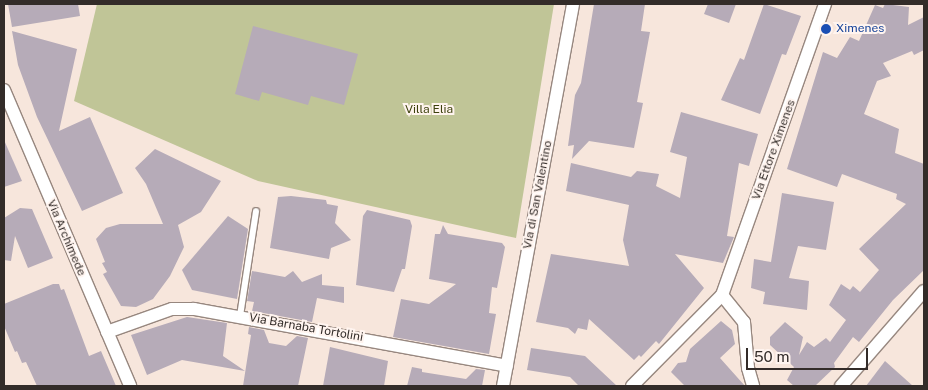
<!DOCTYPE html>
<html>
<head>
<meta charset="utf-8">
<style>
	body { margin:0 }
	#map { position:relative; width:928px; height:390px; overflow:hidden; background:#f7e6dc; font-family:"Public Sans",sans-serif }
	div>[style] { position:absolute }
	.green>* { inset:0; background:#c0c597 }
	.building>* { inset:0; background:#b6abb8 }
	.roads { filter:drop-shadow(1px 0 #97877f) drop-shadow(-1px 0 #97877f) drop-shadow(0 1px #97877f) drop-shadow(0 -1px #97877f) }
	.service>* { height:6px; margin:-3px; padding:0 3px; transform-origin:3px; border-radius:3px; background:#fff }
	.minor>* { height:12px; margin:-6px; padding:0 6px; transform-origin:6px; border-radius:6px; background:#fff }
	.dots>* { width:14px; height:14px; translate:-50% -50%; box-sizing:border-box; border:2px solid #fff4ef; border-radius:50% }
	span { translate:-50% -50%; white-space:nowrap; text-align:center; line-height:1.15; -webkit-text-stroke:4px #fff4ef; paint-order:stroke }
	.transit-label { font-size:12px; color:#164399 }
	.left { translate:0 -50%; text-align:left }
	.park-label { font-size:12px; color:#3d410d }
	.street-label { font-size:12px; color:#332c29 }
	.frame { position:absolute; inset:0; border:5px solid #332c29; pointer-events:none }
	.scale { position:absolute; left:746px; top:348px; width:122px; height:22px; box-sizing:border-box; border:2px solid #332c29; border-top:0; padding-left:6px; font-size:15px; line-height:18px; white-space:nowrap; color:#332c29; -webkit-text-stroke:4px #fff4ef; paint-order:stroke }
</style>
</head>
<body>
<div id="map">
	<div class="green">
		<i style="clip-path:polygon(97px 4px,554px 4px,516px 238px,258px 181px,74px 101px)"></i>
	</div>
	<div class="building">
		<i style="clip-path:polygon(8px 4px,78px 4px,80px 16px,12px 27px)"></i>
		<i style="clip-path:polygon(594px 4px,645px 4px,641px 31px,650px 32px,637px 102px,643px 103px,634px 148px,589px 141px,572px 159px,574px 145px,568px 146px,575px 95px,581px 83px)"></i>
		<i style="clip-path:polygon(708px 4px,736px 4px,729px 23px,704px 14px)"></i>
		<i style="clip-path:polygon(764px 4px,801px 16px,786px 55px,782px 54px,760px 114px,721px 100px,740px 58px,744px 60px)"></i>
		<i style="clip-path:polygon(885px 4px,909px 7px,908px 25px,924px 17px,924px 50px,914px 55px,912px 51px,883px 63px,891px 76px,877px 81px,864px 114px,899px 129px,895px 153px,924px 164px,924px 270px,893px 300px,859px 342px,853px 337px,834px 363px,835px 367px,815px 386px,794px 386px,787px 380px,794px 367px,770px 345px,770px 337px,785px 322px,803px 337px,799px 355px,807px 342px,814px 347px,826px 338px,830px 342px,846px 320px,829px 305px,841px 284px,850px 290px,853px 286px,860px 292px,879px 270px,859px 249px,906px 204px,896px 199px,897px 194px,842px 174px,837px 187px,787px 169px,823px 52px,837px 58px,850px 37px,859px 41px,875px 5px,883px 8px)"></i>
		<i style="clip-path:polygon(253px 26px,358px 54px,344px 105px,311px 96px,308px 105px,262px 92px,259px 101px,235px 94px)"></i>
		<i style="clip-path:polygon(12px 31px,77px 49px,59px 131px,90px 117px,123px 193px,82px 211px,37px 117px,18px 65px)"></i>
		<i style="clip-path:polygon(681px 112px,758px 134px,749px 166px,739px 163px,727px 236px,734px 237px,723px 263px,675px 254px,704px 288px,659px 344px,656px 341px,641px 357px,639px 355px,634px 360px,589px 319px,587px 330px,578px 328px,575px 334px,568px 328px,536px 322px,551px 254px,629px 266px,623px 240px,629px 205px,566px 191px,571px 163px,631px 177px,637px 171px,659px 174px,656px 186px,680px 198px,687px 157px,670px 152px)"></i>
		<i style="clip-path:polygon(4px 140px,22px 181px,4px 187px)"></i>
		<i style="clip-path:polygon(155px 149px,221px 181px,201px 212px,178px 225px,184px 247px,170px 276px,153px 299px,136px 307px,121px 306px,103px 274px,107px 272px,102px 263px,105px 262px,96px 239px,106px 228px,120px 224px,163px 224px,146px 184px,135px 168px)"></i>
		<i style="clip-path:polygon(782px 193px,834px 202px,826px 250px,798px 246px,789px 278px,809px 281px,807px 310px,763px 304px,765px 292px,751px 288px,754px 259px,771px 262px)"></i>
		<i style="clip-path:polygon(291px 196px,326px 200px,327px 204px,338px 206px,335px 223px,351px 240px,331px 248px,329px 259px,270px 248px,278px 197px)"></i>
		<i style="clip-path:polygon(20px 208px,32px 209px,53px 258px,28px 268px,15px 236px,11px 261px,4px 260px,4px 218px)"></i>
		<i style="clip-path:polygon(367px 210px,410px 220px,412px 226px,405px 269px,402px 269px,394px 292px,356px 285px,363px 216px)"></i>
		<i style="clip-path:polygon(228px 216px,248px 229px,237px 299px,192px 290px,182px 270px)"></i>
		<i style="clip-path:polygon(443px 225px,448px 234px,502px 243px,505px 247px,497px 288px,492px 287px,489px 313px,496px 314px,489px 354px,393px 337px,401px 299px,429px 304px,456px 284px,429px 279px,435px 234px,440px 234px)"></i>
		<i style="clip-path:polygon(252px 271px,285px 277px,293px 271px,302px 282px,322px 274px,322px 285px,344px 287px,344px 303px,317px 298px,312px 322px,252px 311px,254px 302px,247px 301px)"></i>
		<i style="clip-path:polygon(53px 284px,59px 284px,61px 290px,64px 289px,89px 356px,101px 351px,116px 386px,37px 386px,26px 362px,22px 363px,17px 351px,15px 352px,4px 326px,4px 304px)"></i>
		<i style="clip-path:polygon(187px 317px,227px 323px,223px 356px,245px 371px,182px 360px,147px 375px,131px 335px)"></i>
		<i style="clip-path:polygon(721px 321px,732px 330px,735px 344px,720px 358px,745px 386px,685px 386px,671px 372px,678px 363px,686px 362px,690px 349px)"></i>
		<i style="clip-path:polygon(249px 327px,264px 330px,269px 343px,286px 346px,297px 336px,308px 338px,298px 386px,243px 386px,251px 335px,248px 334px)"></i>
		<i style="clip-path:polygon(330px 347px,388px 361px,384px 386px,323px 386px)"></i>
		<i style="clip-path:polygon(531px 348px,585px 356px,617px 386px,579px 386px,570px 377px,527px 370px)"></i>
		<i style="clip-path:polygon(885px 361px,913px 386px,866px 386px)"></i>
		<i style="clip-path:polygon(412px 367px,422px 369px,422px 372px,466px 379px,476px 369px,485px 370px,482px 386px,407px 386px)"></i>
	</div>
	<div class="roads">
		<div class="service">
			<i style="left:240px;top:316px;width:106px;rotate:-81.3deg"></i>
		</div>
		<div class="minor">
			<i style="left:4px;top:90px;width:322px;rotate:66.9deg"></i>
			<i style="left:722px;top:295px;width:35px;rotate:51deg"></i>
			<i style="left:744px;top:322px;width:46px;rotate:85deg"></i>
			<i style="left:748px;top:368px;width:19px;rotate:74deg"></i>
			<i style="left:107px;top:332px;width:69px;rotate:-19.5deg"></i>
			<i style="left:172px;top:309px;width:22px"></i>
			<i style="left:194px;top:309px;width:318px;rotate:10.3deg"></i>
			<i style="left:503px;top:386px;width:388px;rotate:-79.6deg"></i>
			<i style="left:632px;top:386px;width:128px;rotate:-45.3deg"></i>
			<i style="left:722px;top:295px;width:309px;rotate:-70.5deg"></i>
			<i style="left:841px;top:386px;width:126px;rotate:-48.9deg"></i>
		</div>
	</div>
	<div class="dots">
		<i style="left:826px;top:29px;background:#1a4fb4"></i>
	</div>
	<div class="transit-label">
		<span class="left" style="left:836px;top:29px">Ximenes</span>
	</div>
	<div class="park-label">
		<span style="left:429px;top:110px">Villa Elia</span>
	</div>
	<div class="street-label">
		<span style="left:774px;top:150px;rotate:-70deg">Via Ettore Ximenes</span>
		<span style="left:538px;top:195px;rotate:-79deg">Via di San Valentino</span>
		<span style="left:66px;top:238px;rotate:67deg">Via Archimede</span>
		<span style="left:306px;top:328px;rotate:10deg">Via Barnaba Tortolini</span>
	</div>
	<div class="frame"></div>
	<div class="scale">50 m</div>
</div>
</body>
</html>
